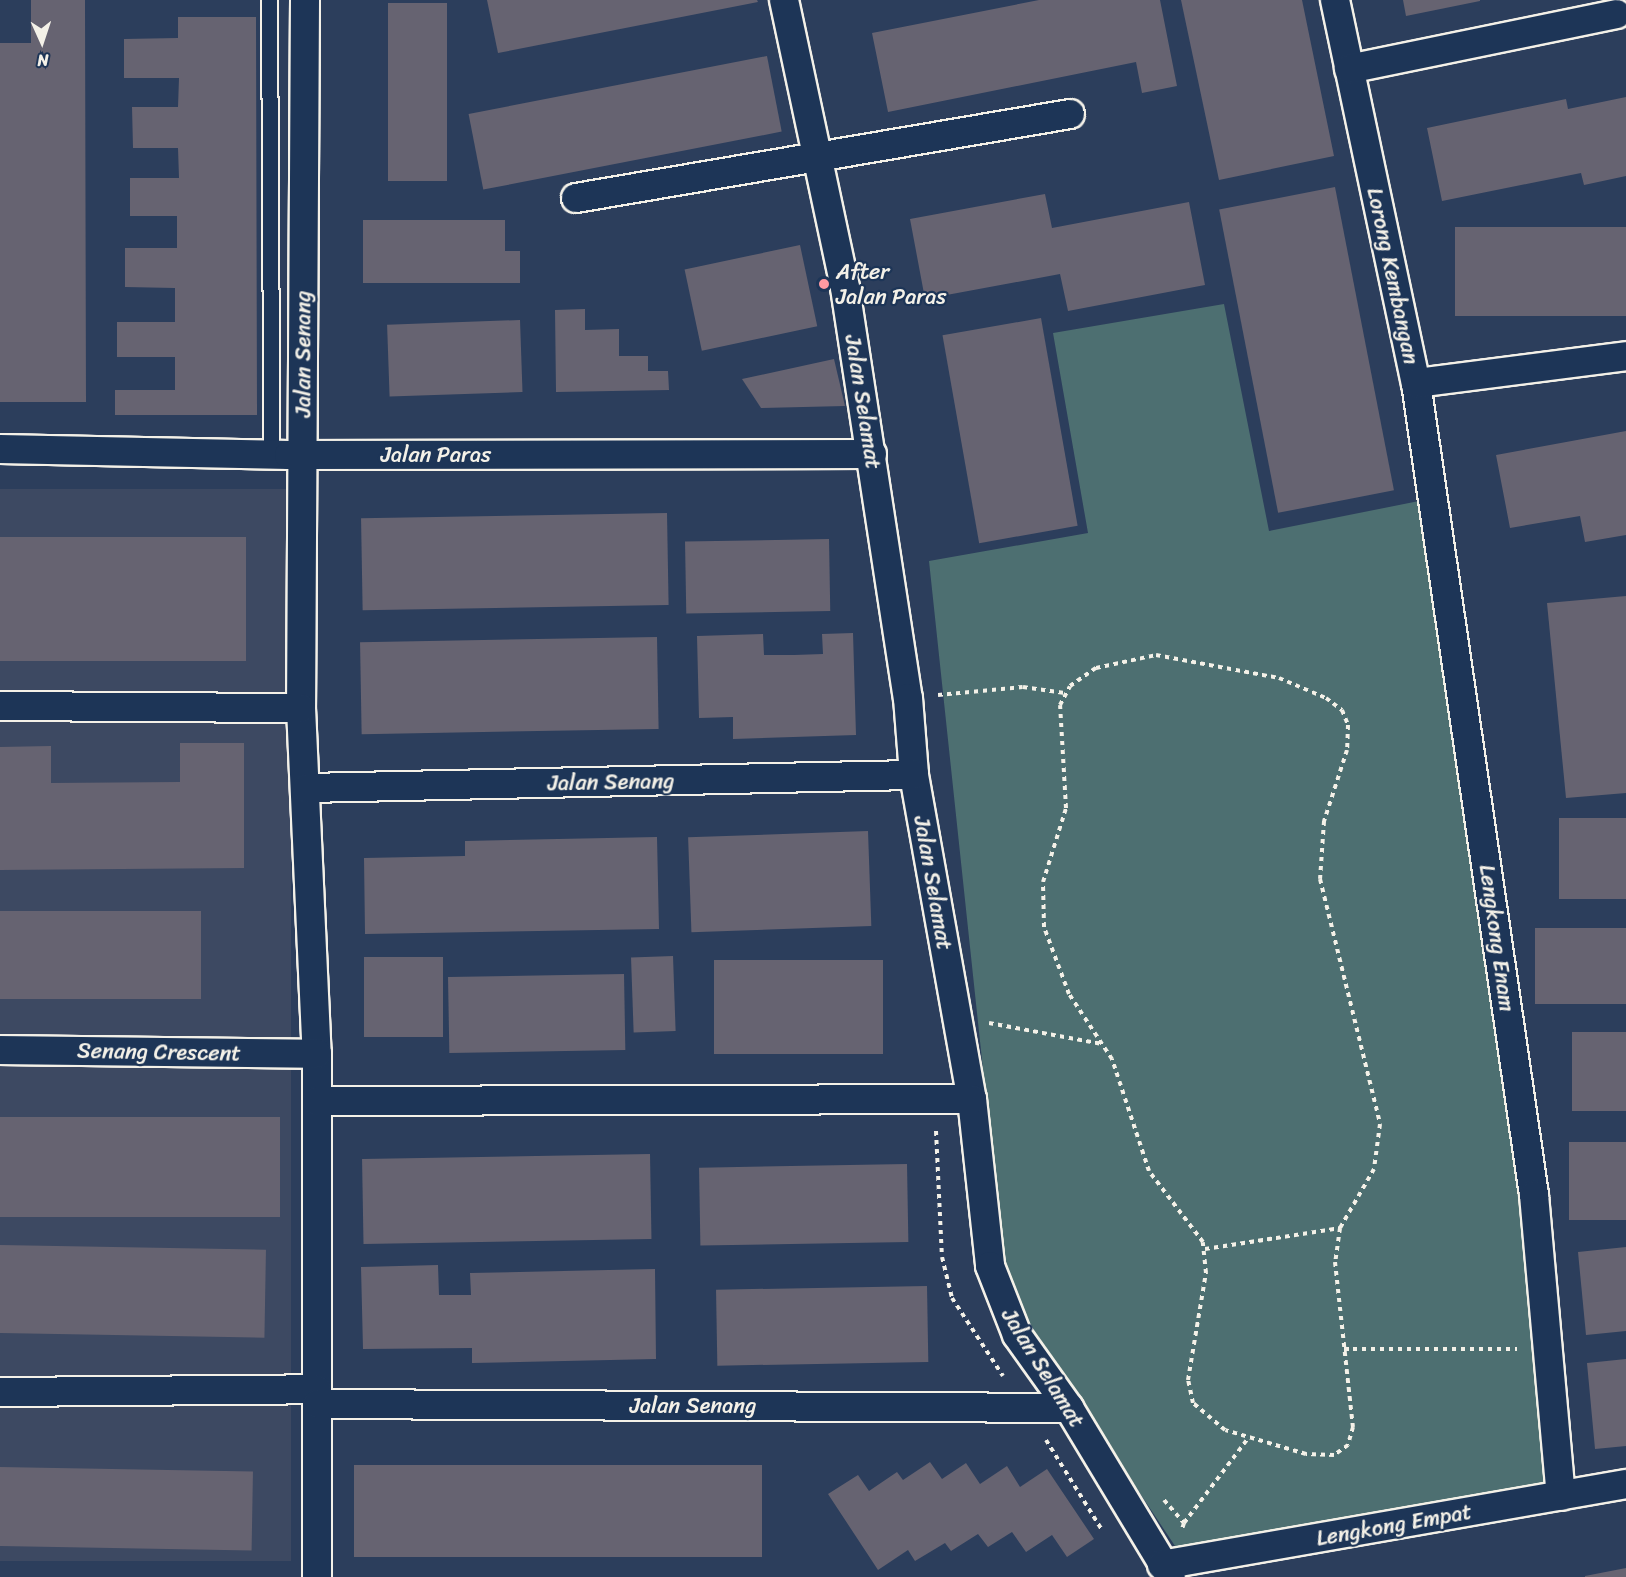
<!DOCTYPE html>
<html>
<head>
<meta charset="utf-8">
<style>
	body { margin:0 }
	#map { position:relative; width:1626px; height:1577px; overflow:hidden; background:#2c3e5c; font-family:Sriracha,sans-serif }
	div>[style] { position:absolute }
	.built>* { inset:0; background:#3d4962; transform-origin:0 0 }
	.green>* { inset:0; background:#4d6f71 }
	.building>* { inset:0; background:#666371; transform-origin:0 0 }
	.path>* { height:4px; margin-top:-2px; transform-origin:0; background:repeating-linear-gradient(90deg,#f4f1e8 0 4.5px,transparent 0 9px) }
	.roads { filter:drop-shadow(2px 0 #f4f1e8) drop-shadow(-2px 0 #f4f1e8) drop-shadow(0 2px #f4f1e8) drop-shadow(0 -2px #f4f1e8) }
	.lane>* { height:15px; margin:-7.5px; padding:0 7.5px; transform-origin:7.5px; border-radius:7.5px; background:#1d3557 }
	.street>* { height:28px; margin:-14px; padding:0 14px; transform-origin:14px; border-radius:14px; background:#1d3557 }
	.dots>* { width:16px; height:16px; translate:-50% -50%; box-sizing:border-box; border:3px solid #1d3557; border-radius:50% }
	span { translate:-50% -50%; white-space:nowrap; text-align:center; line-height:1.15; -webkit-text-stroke:4.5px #1d3557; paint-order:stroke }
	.poi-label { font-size:22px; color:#f4f1e8 }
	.left { translate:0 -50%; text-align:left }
	.street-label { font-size:22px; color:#f4f1e8 }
	.north { position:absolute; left:12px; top:12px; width:60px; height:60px; -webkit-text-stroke:4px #1d3557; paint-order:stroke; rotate:177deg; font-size:16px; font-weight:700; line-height:24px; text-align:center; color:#f4f1e8 }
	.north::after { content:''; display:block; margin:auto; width:21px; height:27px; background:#f4f1e8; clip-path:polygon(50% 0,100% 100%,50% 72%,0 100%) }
</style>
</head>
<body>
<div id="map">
	<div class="built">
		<i style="left:0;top:489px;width:291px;height:1072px"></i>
	</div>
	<div class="green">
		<i style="clip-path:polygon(1224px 304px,1269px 531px,1429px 499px,1522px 1193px,1548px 1484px,1179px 1552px,1028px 1325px,1004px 1267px,929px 561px,1088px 533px,1053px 333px)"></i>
	</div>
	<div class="building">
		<i style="clip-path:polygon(31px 0,85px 0,86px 402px,0 402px,0 43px,31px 43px)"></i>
		<i style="clip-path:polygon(487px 0,757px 0,758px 2px,498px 53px)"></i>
		<i style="clip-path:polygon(1039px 0,1160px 0,1177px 86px,1142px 93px,1136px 62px,888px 112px,872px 33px)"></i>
		<i style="clip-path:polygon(1181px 0,1302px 0,1334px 156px,1219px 180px)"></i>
		<i style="clip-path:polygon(1403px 0,1480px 0,1480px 1px,1406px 16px)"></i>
		<i style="left:388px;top:3px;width:59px;height:178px"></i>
		<i style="clip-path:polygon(178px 17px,256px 17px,257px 415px,115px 415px,115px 390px,175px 390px,175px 357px,117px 357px,117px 322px,175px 322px,175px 288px,125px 287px,125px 248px,177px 248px,177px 216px,130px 216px,130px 178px,179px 178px,178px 148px,133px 148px,132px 107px,178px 107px,179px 78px,124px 78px,124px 39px,178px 38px)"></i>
		<i style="left:767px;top:56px;width:77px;height:304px;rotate:79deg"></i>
		<i style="clip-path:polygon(1626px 97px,1626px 176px,1584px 185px,1581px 173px,1442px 201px,1427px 128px,1566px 99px,1568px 109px)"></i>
		<i style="left:1335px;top:187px;width:309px;height:118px;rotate:79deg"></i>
		<i style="clip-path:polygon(1045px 194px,1052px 228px,1189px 202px,1205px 285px,1068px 311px,1060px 274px,925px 299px,910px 219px)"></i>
		<i style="clip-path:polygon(363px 220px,505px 220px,505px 251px,520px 251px,520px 283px,363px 283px)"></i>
		<i style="left:1626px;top:227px;width:89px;height:171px;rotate:90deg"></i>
		<i style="left:800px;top:245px;width:83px;height:118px;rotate:78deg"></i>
		<i style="clip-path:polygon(585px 309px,585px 330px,619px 329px,619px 356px,648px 356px,648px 371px,668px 371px,669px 390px,556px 392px,555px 310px)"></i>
		<i style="left:1041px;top:318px;width:211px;height:100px;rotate:80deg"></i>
		<i style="left:520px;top:320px;width:72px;height:133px;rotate:88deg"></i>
		<i style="clip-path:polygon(834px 359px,845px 406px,761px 408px,742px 379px)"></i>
		<i style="clip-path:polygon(1626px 431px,1626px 535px,1585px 542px,1580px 516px,1510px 528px,1496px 455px)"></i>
		<i style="left:667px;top:513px;width:92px;height:306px;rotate:89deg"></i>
		<i style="left:0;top:537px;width:246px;height:124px"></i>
		<i style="left:829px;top:539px;width:72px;height:144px;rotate:89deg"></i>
		<i style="clip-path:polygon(1626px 596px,1626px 793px,1566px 798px,1547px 603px)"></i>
		<i style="clip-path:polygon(853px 633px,856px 735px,733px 739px,733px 717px,699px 718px,697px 636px,763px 634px,764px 655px,794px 655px,823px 654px,822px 634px)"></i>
		<i style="left:657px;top:637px;width:92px;height:297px;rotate:89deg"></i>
		<i style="clip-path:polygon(180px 743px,244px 743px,244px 868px,0 870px,0 747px,51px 746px,51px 783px,180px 782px)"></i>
		<i style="left:1626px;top:818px;width:81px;height:67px;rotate:90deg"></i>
		<i style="left:868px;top:831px;width:95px;height:180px;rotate:88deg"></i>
		<i style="clip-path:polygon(657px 837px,659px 929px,365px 934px,364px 858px,465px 856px,465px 841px)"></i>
		<i style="left:0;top:911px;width:201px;height:88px"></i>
		<i style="left:1626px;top:928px;width:76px;height:91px;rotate:90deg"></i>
		<i style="left:673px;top:956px;width:75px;height:42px;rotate:88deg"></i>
		<i style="left:364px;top:957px;width:79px;height:80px"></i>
		<i style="left:714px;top:960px;width:169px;height:94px"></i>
		<i style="left:624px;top:974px;width:76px;height:176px;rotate:89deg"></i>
		<i style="left:1626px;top:1032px;width:79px;height:54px;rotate:90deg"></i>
		<i style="left:0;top:1117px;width:280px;height:100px"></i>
		<i style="left:1626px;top:1142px;width:78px;height:57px;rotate:90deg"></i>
		<i style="left:650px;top:1154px;width:85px;height:288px;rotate:89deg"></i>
		<i style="left:907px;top:1164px;width:78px;height:208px;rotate:89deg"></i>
		<i style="left:0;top:1245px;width:266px;height:88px;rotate:1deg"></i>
		<i style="clip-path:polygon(1626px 1247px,1626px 1331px,1586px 1335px,1578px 1252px)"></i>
		<i style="clip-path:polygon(438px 1265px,439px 1295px,471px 1295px,470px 1273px,655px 1269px,656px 1359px,472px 1363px,472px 1348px,363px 1349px,361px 1267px)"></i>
		<i style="left:927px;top:1286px;width:76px;height:211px;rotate:89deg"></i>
		<i style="clip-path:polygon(1626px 1359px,1626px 1446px,1595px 1449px,1587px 1363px)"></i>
		<i style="clip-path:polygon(930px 1462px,942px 1479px,966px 1463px,980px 1484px,1007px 1466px,1020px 1487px,1047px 1469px,1094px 1539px,1067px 1557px,1052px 1535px,1026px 1552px,1012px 1532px,988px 1547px,978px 1534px,951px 1551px,945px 1543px,915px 1561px,908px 1550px,878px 1570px,828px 1494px,858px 1475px,869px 1491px,897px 1472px,903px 1480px)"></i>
		<i style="left:354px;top:1465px;width:408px;height:92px"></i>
		<i style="left:0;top:1467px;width:253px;height:79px;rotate:1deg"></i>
		<i style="clip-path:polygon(1626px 1568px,1626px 1577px,1585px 1577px,1585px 1576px)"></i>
	</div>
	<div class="path">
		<i style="left:1156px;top:655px;width:125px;rotate:10.6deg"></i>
		<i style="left:1279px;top:678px;width:51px;rotate:23.1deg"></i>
		<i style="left:1326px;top:698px;width:20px;rotate:37deg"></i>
		<i style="left:1342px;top:710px;width:16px;rotate:68deg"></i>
		<i style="left:1348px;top:725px;width:25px;rotate:92deg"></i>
		<i style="left:1347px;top:750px;width:75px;rotate:107.9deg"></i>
		<i style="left:1324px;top:821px;width:58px;rotate:93.9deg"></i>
		<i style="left:1320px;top:879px;width:252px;rotate:76.2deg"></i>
		<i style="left:1380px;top:1124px;width:45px;rotate:97.6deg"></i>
		<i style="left:1374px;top:1169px;width:68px;rotate:120deg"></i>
		<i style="left:1340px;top:1228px;width:34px;rotate:98deg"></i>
		<i style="left:1335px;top:1262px;width:166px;rotate:83.8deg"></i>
		<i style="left:1353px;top:1427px;width:19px;rotate:106deg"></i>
		<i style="left:1348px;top:1445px;width:17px;rotate:144deg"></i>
		<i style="left:1334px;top:1455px;width:28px;rotate:-178deg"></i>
		<i style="left:1306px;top:1454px;width:84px;rotate:-163.5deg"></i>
		<i style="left:1225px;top:1430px;width:42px;rotate:-139.8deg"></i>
		<i style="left:1193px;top:1403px;width:24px;rotate:-102deg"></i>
		<i style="left:1188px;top:1380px;width:109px;rotate:-80.5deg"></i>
		<i style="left:1206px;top:1273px;width:31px;rotate:-96deg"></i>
		<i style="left:1203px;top:1242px;width:89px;rotate:-127.3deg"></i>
		<i style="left:1149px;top:1171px;width:118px;rotate:-108.3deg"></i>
		<i style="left:1112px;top:1059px;width:78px;rotate:-123.5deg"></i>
		<i style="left:1069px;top:994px;width:72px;rotate:-110.5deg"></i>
		<i style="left:1044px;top:927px;width:45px;rotate:-91.3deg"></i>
		<i style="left:1043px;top:882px;width:77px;rotate:-72.7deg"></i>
		<i style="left:1066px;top:808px;width:103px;rotate:-93.3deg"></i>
		<i style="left:1060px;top:705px;width:21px;rotate:-62deg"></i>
		<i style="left:1070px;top:686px;width:32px;rotate:-35deg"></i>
		<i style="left:1096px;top:668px;width:61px;rotate:-12.2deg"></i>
		<i style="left:938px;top:695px;width:85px;rotate:-5.4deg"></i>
		<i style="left:1023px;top:687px;width:42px;rotate:8.1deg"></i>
		<i style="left:989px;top:1023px;width:115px;rotate:10.5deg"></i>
		<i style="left:936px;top:1131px;width:126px;rotate:87.3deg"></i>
		<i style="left:942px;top:1257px;width:42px;rotate:76.3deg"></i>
		<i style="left:952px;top:1298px;width:93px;rotate:56.8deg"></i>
		<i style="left:1205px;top:1249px;width:137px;rotate:-8.8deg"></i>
		<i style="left:1344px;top:1349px;width:173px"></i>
		<i style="left:1046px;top:1440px;width:106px;rotate:58.1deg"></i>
		<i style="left:1164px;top:1500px;width:30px;rotate:49deg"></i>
		<i style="left:1184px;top:1523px;width:6px;rotate:108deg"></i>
		<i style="left:1184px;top:1523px;width:108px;rotate:-52.9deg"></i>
	</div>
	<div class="roads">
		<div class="lane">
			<i style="left:269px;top:0;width:455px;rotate:89.7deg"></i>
		</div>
		<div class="street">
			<i style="left:305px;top:0;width:708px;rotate:90.32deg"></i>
			<i style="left:301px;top:708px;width:346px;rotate:87.4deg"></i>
			<i style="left:317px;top:1054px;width:523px;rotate:90deg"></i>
			<i style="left:784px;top:0;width:294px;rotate:78deg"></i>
			<i style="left:845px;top:288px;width:415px;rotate:81.3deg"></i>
			<i style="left:908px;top:698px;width:77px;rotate:85.5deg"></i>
			<i style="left:914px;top:775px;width:329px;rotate:79.9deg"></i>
			<i style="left:972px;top:1099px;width:168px;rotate:83.8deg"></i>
			<i style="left:990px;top:1266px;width:74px;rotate:68.6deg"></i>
			<i style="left:1017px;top:1335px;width:90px;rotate:54.5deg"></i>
			<i style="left:1069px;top:1408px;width:197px;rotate:58.9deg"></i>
			<i style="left:1335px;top:0;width:391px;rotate:78.1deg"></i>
			<i style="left:1416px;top:383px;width:821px;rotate:81.73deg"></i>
			<i style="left:1534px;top:1195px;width:302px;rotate:84.9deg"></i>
			<i style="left:1349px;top:69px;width:273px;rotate:-11.6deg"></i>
			<i style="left:576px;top:198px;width:501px;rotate:-9.65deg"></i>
			<i style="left:1416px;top:383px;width:212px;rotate:-7.3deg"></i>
			<i style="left:0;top:449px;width:289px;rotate:1.2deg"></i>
			<i style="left:289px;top:455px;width:583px;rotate:-0.1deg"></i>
			<i style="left:0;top:706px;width:301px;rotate:0.4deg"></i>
			<i style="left:307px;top:788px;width:607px;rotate:-1.23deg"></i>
			<i style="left:0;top:1050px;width:317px;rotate:0.7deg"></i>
			<i style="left:317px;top:1101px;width:655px;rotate:-0.17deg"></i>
			<i style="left:0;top:1392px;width:317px;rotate:-0.5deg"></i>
			<i style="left:317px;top:1404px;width:752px;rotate:0.3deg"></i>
			<i style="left:1162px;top:1565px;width:471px;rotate:-9.9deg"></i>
		</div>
	</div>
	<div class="dots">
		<i style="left:824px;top:284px;background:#ff9aa2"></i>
	</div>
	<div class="poi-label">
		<span class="left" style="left:836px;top:284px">After<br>Jalan Paras</span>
	</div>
	<div class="street-label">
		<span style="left:1393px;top:276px;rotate:78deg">Lorong Kembangan</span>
		<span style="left:303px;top:354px;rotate:-90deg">Jalan Senang</span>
		<span style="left:863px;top:402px;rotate:81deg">Jalan Selamat</span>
		<span style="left:436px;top:455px">Jalan Paras</span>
		<span style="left:611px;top:782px;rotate:-1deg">Jalan Senang</span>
		<span style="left:933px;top:883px;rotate:80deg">Jalan Selamat</span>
		<span style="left:1497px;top:938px;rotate:82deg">Lengkong Enam</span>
		<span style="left:159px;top:1052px;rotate:1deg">Senang Crescent</span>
		<span style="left:1043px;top:1368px;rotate:58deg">Jalan Selamat</span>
		<span style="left:693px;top:1406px">Jalan Senang</span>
		<span style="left:1394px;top:1525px;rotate:-10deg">Lengkong Empat</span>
	</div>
	<div class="north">N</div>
</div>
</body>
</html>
